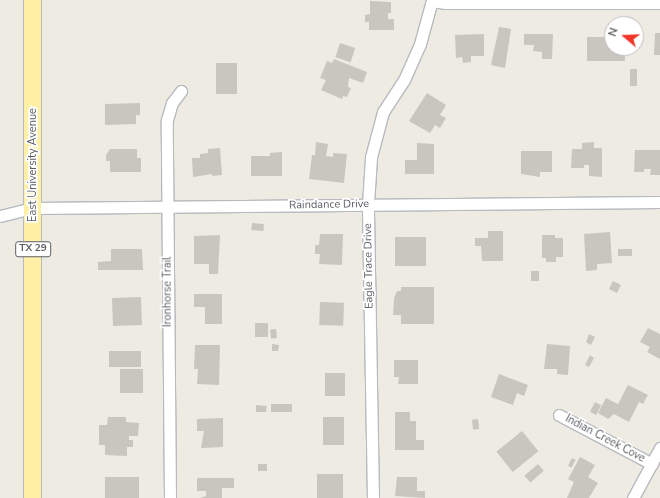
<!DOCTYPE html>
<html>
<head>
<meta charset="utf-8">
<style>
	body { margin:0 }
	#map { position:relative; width:660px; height:498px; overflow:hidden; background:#eeebe2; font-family:"Nunito Sans",sans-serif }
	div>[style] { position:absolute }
	.building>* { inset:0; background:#c9c6bf; transform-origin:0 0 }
	.roads { filter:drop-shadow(1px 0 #b7babf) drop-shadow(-1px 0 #b7babf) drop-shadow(0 1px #b7babf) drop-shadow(0 -1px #b7babf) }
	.minor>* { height:11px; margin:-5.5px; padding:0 5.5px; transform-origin:5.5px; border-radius:5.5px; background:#fff }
	.primary>* { height:17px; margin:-8.5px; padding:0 8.5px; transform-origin:8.5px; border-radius:8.5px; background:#fff0a6 }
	span { translate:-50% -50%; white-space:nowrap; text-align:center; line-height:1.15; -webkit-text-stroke:3.5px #fff; paint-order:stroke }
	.shield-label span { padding:1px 3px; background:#fff; border:1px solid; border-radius:3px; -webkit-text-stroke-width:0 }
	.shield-label { font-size:10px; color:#5a5e63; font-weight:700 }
	.street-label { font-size:11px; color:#5a5e63 }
	.north { position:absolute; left:604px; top:16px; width:40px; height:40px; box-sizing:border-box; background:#fff; border:1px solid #bdbfc1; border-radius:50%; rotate:289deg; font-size:11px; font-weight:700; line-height:16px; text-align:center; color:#5a5e63 }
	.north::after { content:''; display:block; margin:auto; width:14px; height:18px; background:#f13425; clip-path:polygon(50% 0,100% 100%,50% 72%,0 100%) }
</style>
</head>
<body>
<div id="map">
	<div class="building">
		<i style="clip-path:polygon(370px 1px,391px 2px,391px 13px,388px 13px,388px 19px,394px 19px,394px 30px,369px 30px,369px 22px,365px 22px,365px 15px,370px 14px)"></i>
		<i style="clip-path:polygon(499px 27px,511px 29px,505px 68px,491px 65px)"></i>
		<i style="clip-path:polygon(655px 33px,660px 33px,660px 55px,654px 55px)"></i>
		<i style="clip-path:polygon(484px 34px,484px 56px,471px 56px,471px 62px,463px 63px,462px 57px,456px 58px,455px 35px)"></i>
		<i style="clip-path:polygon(524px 34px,553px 34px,552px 59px,542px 59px,542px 52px,533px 51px,534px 45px,524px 45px)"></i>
		<i style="clip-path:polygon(609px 34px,612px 34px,612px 48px,625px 48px,625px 61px,587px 61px,587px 37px,609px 37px)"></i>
		<i style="left:340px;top:43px;width:16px;height:15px;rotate:18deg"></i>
		<i style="clip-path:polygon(334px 59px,367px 72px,363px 83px,349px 78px,348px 87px,351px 88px,347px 97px,343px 96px,342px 99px,321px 90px,326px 80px,320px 78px,327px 61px,332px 63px)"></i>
		<i style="left:216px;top:63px;width:21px;height:31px"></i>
		<i style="left:630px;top:69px;width:7px;height:17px"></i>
		<i style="clip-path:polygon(427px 93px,446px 105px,440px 115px,446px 118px,440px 128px,435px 125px,430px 133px,409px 121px)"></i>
		<i style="clip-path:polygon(140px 103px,140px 115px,136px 115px,136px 124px,105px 125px,105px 104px)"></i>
		<i style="clip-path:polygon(316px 142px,328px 144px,326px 156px,333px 157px,333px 153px,347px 154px,344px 183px,309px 179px,312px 155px,315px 155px)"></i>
		<i style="clip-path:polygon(594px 142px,594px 148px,602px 148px,602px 177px,589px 176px,589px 165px,584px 165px,584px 168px,571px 168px,572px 149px,582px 149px,582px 143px)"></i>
		<i style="clip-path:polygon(417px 143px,434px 144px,434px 174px,405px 174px,405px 160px,417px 160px)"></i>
		<i style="clip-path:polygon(220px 148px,222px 175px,212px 176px,212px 174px,193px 177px,192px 158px,200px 158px,200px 154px,208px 153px,208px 149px)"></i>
		<i style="clip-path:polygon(110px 149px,137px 149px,137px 158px,141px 158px,141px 172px,110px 172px,110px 161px,106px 161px,106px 155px)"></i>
		<i style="clip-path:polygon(635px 150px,660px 150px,660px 175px,650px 175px,651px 169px,644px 169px,644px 172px,634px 172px)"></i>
		<i style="clip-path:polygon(521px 151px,552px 151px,552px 172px,540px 172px,540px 177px,521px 174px)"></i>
		<i style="clip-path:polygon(282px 152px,282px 176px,251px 176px,251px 156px,270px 156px,270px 153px)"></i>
		<i style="left:252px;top:223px;width:12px;height:7px;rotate:5deg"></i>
		<i style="clip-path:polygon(488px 231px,503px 231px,503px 261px,482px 261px,481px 246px,475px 246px,475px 238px,488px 238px)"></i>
		<i style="clip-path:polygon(610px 232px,612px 263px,597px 264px,597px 270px,586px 271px,584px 234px)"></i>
		<i style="clip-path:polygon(320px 234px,343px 234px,342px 265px,319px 264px,320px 254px,315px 254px,315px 245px,319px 245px)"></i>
		<i style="clip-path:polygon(220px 235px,218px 274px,209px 274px,209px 264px,194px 264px,194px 236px)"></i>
		<i style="clip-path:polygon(542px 235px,555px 235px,555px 238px,563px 238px,563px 257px,556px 257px,556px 262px,546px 262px,546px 258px,542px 258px)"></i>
		<i style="left:395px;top:237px;width:31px;height:29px"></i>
		<i style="clip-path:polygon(111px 249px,142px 249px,143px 270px,98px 270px,98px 262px,111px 261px)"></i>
		<i style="left:618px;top:249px;width:14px;height:7px"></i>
		<i style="left:531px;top:271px;width:8px;height:10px"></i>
		<i style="left:613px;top:281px;width:9px;height:9px;rotate:27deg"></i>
		<i style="clip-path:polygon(401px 287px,434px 287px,434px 324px,401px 324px,401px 315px,393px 315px,394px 298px,397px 291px,401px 291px)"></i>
		<i style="clip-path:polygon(194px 294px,222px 294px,222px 324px,205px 324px,205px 307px,194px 307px)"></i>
		<i style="left:141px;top:297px;width:28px;height:29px;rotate:88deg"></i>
		<i style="left:320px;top:302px;width:24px;height:23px;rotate:2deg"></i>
		<i style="left:255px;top:323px;width:13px;height:14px"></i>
		<i style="clip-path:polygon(648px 328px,660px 334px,660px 359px,647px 352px,650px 347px,640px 342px)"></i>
		<i style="left:276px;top:329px;width:9px;height:6px;rotate:84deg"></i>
		<i style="clip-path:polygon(589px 334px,595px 337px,591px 345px,586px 342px)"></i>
		<i style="clip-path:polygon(272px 344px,279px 345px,278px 351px,272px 351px)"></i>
		<i style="clip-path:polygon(547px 344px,570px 346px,568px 375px,557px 374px,557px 369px,544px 369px)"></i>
		<i style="clip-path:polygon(195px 345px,220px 345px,219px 385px,197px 384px,198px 369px,194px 369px)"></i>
		<i style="left:141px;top:351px;width:16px;height:32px;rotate:90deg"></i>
		<i style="clip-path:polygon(590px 355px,594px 358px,589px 367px,585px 365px)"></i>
		<i style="clip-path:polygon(394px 360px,418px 360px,418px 384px,398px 384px,399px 377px,394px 377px)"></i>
		<i style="left:143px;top:369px;width:24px;height:23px;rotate:90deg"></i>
		<i style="left:325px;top:373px;width:20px;height:23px"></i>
		<i style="clip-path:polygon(499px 374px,528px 385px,524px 396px,517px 393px,513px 405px,491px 397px)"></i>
		<i style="clip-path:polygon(628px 385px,648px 395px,643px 404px,639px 402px,629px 422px,614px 414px,608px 419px,598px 413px,606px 398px,618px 404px)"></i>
		<i style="left:595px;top:402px;width:7px;height:11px;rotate:27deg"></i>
		<i style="left:271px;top:404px;width:21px;height:8px"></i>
		<i style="clip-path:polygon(256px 405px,267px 406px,266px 412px,256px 412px)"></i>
		<i style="clip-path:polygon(395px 412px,410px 412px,410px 421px,416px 421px,416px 440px,424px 440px,424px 450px,395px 450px)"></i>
		<i style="clip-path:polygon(108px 417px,126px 417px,126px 422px,139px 423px,138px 436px,129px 436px,129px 440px,133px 440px,133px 447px,127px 447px,127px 456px,105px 455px,105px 445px,99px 445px,99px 425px,107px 425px)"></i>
		<i style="left:323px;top:417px;width:21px;height:28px"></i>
		<i style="clip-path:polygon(223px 418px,223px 447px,201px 448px,204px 431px,197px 431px,197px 419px)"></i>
		<i style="left:478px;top:419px;width:10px;height:6px;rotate:84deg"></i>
		<i style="left:522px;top:431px;width:26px;height:33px;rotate:51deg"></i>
		<i style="clip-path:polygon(580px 457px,595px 465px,588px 477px,598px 483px,589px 498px,567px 498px,574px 482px,568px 479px)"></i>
		<i style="left:572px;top:458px;width:4px;height:9px;rotate:27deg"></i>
		<i style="left:258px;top:464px;width:9px;height:7px"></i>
		<i style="left:538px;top:464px;width:9px;height:18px;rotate:49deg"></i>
		<i style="left:317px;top:474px;width:26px;height:24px"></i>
		<i style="left:139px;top:477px;width:21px;height:34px;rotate:90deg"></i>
		<i style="clip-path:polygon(397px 477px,417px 477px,417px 491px,425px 491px,425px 498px,395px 496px)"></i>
		<i style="clip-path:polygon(197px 478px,234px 478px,234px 488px,222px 488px,222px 498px,200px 498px,206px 496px,206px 491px,197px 491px)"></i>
	</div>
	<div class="roads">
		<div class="minor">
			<i style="left:432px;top:1px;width:14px;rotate:8deg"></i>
			<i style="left:446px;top:3px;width:214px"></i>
			<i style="left:0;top:216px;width:34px;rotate:-14deg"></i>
			<i style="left:33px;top:208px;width:627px;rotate:-0.55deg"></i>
			<i style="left:559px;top:415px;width:105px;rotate:27.8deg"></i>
			<i style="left:170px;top:498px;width:378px;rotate:-90.5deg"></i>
			<i style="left:167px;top:120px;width:18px;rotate:-74deg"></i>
			<i style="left:172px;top:103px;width:15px;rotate:-53deg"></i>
			<i style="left:373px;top:498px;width:294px;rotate:-91deg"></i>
			<i style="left:368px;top:204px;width:47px;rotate:-86.3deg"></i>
			<i style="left:371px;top:157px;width:47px;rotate:-75.1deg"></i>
			<i style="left:383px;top:112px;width:38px;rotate:-57deg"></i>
			<i style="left:404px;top:80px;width:39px;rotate:-66deg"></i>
			<i style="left:420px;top:44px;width:46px;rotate:-74.7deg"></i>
			<i style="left:633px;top:498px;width:57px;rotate:-61.6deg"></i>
		</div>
		<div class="primary">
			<i style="left:32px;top:0;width:498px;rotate:90deg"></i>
		</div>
	</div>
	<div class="shield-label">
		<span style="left:33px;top:249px">TX 29</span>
	</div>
	<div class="street-label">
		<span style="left:33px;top:165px;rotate:-90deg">East University Avenue</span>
		<span style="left:329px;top:205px;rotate:-1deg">Raindance Drive</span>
		<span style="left:369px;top:266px;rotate:-91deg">Eagle Trace Drive</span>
		<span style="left:168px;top:292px;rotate:-90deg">Ironhorse Trail</span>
		<span style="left:605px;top:439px;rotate:28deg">Indian Creek Cove</span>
	</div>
	<div class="north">N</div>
</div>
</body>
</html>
